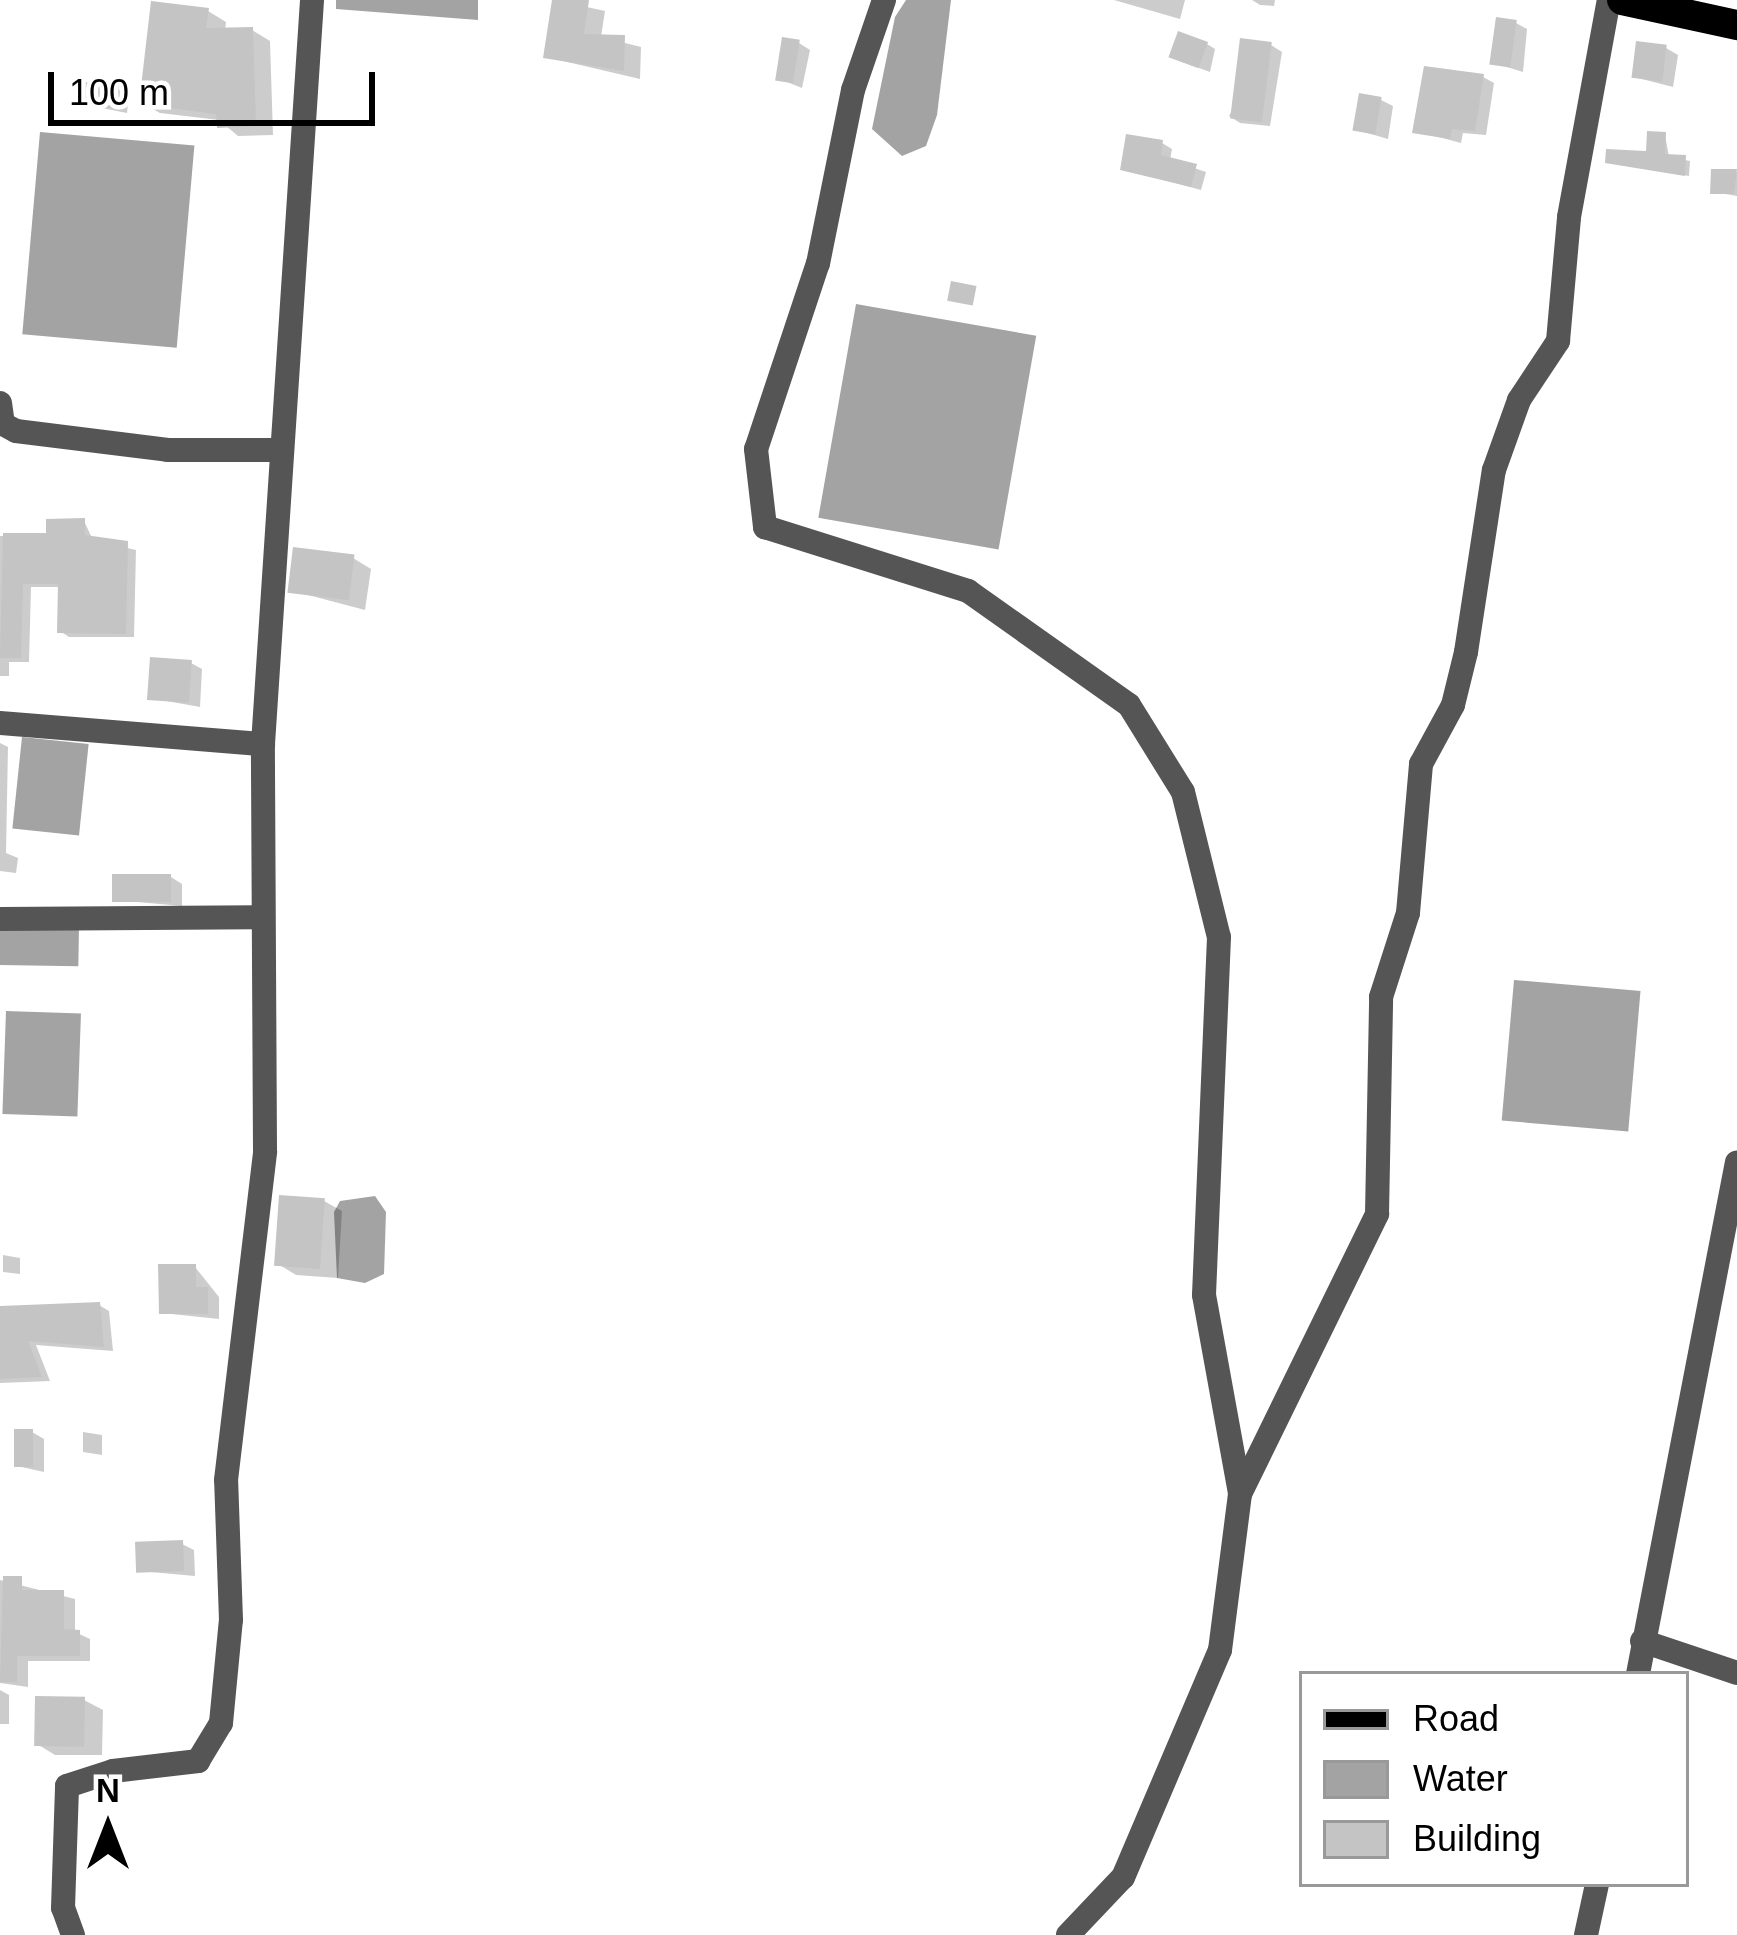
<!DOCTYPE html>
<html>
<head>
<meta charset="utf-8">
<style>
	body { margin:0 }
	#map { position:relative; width:1737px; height:1935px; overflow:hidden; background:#fff; font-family:Arial,sans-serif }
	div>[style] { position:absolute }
	.water>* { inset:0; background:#a3a3a3; transform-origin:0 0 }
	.shadow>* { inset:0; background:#0003 }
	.building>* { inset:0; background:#c4c4c4; transform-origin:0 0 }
	.minor>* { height:24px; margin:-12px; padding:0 12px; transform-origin:12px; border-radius:12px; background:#555 }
	.primary>* { height:30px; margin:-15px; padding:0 15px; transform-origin:15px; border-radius:15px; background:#000 }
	span { translate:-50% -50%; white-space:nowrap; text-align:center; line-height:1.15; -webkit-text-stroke:9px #fff; paint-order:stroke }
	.legend { position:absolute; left:1299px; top:1671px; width:390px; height:216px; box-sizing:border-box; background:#fff; border:3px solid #999; margin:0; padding:15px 21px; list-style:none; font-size:36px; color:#000 }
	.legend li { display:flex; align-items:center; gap:24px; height:60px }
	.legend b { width:60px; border:3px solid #999 }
	.north { position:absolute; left:48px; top:1767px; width:120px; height:120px; -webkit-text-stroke:9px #fff; paint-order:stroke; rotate:0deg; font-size:33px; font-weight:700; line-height:48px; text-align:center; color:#000 }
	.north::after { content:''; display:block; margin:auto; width:42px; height:54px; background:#000; clip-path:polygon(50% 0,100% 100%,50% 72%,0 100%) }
	.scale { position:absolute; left:48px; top:72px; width:327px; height:54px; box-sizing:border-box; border:6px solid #000; border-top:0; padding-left:15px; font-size:36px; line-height:42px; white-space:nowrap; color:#000; -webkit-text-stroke:9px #fff; paint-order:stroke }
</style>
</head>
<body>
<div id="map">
	<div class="water">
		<i style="clip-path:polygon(336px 0,478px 0,478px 20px,336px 9px)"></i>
		<i style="clip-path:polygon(951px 0,937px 115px,926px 146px,902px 156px,872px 129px,895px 17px,906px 0)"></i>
		<i style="left:40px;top:132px;width:155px;height:203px;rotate:5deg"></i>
		<i style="left:856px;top:304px;width:183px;height:217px;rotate:10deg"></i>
		<i style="left:22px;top:737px;width:67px;height:92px;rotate:6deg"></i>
		<i style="left:0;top:927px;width:79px;height:38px;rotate:1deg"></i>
		<i style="left:1514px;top:980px;width:127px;height:141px;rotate:5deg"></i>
		<i style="left:6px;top:1011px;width:75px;height:103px;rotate:2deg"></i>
		<i style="clip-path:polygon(375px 1196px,386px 1212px,384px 1274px,365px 1283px,337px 1278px,334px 1212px,340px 1201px)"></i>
	</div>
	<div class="shadow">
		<i style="clip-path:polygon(555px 0,605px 11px,601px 37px,641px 47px,640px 79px,546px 57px)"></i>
		<i style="clip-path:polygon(1114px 0,1185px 0,1180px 19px)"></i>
		<i style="clip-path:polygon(1252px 0,1275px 0,1274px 6px,1260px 5px)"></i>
		<i style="clip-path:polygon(208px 11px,226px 22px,225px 31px,252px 30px,270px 41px,273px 135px,238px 136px,219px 120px,160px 113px,142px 103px)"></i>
		<i style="clip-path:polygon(1516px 23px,1527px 29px,1523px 72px,1494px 63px)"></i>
		<i style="clip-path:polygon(799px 43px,810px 50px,802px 88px,777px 78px)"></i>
		<i style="clip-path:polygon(1207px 44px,1215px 49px,1210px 72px,1180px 61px)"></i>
		<i style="clip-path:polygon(1271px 45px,1282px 52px,1270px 126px,1240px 123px,1229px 116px)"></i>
		<i style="clip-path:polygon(1666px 48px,1678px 55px,1673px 87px,1634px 77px)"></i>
		<i style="clip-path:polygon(1483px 77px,1494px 83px,1486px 135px,1463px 133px,1461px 143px,1416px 131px)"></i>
		<i style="clip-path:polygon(118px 89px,129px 95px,127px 113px,76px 103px)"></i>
		<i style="clip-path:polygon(1381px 100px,1393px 106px,1388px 139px,1357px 130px)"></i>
		<i style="clip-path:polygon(1665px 135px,1669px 157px,1690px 161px,1689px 176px,1609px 162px,1649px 154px)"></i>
		<i style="clip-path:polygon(1162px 143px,1172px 149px,1170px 160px,1206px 172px,1201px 190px,1123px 169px)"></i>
		<i style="clip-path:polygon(1714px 172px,1737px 172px,1737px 196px,1714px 192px)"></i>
		<i style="clip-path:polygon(84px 521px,93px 540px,136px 550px,134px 637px,69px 637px,60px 631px,61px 587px,31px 587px,29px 662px,9px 662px,9px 676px,0 676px,0 536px,49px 536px)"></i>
		<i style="clip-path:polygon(353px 558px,371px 569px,365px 610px,293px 591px)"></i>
		<i style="clip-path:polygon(191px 663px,202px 669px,200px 707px,150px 698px)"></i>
		<i style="clip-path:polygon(0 743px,8px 747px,6px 853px,18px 858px,16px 873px,0 871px)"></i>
		<i style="clip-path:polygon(171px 877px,182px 884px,182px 906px,115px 900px)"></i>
		<i style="clip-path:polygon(324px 1201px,342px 1211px,338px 1278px,296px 1275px,278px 1264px)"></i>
		<i style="clip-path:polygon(3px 1255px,20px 1258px,20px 1274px,3px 1272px)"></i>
		<i style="clip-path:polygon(195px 1267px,219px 1297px,219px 1319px,162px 1313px)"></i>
		<i style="clip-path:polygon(99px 1305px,109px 1311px,113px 1351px,36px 1345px,50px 1381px,0 1383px,0 1309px)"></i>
		<i style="clip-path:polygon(32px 1432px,44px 1439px,44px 1472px,17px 1466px)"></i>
		<i style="clip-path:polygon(83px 1432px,102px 1435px,102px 1455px,83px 1452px)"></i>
		<i style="clip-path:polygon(182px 1544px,194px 1550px,195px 1576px,139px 1571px)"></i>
		<i style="clip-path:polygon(0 1580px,75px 1599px,75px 1632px,90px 1639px,90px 1661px,28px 1661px,28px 1687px,0 1683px)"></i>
		<i style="clip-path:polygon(0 1690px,9px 1695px,9px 1724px,0 1724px)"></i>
		<i style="clip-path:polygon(84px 1700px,103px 1710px,102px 1755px,55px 1755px,37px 1744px)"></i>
	</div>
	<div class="building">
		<i style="clip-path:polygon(552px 0,589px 0,584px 34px,625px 35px,624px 71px,543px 58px)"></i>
		<i style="clip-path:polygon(151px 1px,209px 8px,206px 28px,253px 27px,256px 126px,217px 128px,216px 114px,139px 104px)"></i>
		<i style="left:1496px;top:17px;width:21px;height:48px;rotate:8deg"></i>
		<i style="left:1178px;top:31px;width:32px;height:28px;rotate:20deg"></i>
		<i style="left:782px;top:37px;width:18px;height:44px;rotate:9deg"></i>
		<i style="left:1240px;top:38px;width:32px;height:81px;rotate:7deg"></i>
		<i style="left:1636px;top:41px;width:31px;height:37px;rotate:7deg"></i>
		<i style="clip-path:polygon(1424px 66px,1484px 74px,1475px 131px,1452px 129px,1450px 139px,1412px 133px)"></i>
		<i style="left:76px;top:81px;width:43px;height:23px;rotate:7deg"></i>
		<i style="left:1359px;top:93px;width:23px;height:38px;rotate:10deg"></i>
		<i style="clip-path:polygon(1647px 131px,1666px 132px,1665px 154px,1686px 155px,1685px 176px,1605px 163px,1606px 149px,1646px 151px)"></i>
		<i style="clip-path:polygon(1126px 134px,1163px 140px,1161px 155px,1197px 164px,1191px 187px,1120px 170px)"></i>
		<i style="clip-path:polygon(1711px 169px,1737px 169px,1734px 194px,1710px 194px)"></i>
		<i style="left:951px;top:281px;width:26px;height:20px;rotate:11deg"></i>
		<i style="clip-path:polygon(85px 518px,85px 535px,128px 541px,126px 634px,57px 633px,58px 584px,23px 584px,21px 658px,0 658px,3px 533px,46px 533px,46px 519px)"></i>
		<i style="left:293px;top:547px;width:62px;height:46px;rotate:7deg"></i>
		<i style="left:150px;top:657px;width:42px;height:43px;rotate:4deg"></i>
		<i style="left:112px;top:874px;width:59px;height:28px"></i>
		<i style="left:279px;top:1195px;width:46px;height:71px;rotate:4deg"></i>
		<i style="clip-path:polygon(158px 1264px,196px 1264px,196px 1287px,208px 1287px,208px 1314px,159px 1314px)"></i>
		<i style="clip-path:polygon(100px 1302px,104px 1347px,28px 1341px,42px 1377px,0 1379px,0 1306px)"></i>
		<i style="left:14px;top:1429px;width:19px;height:38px"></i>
		<i style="left:183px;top:1540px;width:31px;height:48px;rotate:88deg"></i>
		<i style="clip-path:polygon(3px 1576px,22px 1576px,22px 1590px,64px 1590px,64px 1629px,80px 1630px,80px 1656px,17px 1656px,17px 1682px,0 1682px)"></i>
		<i style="left:35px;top:1696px;width:50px;height:50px;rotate:1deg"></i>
	</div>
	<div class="minor">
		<i style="left:884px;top:0;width:95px;rotate:109deg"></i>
		<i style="left:853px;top:90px;width:177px;rotate:101.4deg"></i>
		<i style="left:818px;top:263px;width:196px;rotate:108.4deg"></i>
		<i style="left:756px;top:449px;width:79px;rotate:83.4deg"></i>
		<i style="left:765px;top:527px;width:213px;rotate:17.5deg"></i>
		<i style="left:968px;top:591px;width:197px;rotate:35.3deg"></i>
		<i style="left:1129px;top:705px;width:102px;rotate:58.2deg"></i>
		<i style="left:1183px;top:792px;width:149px;rotate:76.1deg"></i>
		<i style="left:1219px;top:937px;width:358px;rotate:92.4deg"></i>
		<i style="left:1204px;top:1295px;width:202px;rotate:79.7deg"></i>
		<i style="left:1240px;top:1494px;width:157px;rotate:97.3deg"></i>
		<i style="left:1220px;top:1650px;width:247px;rotate:113.1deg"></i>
		<i style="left:1123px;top:1877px;width:80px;rotate:133.5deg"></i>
		<i style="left:0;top:403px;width:21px;rotate:82deg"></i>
		<i style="left:3px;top:424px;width:15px;rotate:28deg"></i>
		<i style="left:16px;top:431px;width:153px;rotate:7.1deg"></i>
		<i style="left:168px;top:450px;width:114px"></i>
		<i style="left:0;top:723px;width:264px;rotate:4.6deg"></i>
		<i style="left:0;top:919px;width:262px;rotate:-0.4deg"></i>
		<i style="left:1240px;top:1494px;width:312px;rotate:-63.9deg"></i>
		<i style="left:1377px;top:1214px;width:217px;rotate:-88.9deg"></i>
		<i style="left:1381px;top:997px;width:88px;rotate:-72.2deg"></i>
		<i style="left:1408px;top:913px;width:150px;rotate:-85deg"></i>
		<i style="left:1421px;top:764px;width:67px;rotate:-61.5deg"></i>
		<i style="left:1453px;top:705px;width:55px;rotate:-76.2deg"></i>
		<i style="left:1466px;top:652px;width:184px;rotate:-81.3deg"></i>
		<i style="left:1494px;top:470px;width:74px;rotate:-70.3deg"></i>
		<i style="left:1519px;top:400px;width:71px;rotate:-56.5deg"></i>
		<i style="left:1558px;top:341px;width:124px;rotate:-84.9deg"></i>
		<i style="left:1569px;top:217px;width:221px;rotate:-79.6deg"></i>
		<i style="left:1642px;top:1641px;width:100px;rotate:18.6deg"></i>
		<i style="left:1638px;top:1674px;width:521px;rotate:-79.06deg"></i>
		<i style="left:73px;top:1935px;width:29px;rotate:-110deg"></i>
		<i style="left:63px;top:1908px;width:122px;rotate:-88.1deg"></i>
		<i style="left:67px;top:1786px;width:48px;rotate:-18.1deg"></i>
		<i style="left:113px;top:1771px;width:86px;rotate:-6.7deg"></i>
		<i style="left:198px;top:1761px;width:44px;rotate:-58.8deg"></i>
		<i style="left:221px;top:1723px;width:103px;rotate:-84.5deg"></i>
		<i style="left:231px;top:1620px;width:140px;rotate:-92deg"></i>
		<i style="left:226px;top:1480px;width:331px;rotate:-83.2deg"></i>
		<i style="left:265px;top:1151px;width:407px;rotate:-90.3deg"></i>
		<i style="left:263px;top:744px;width:746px;rotate:-86.23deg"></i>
		<i style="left:1586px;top:1935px;width:52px;rotate:-77.8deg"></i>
	</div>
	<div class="primary">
		<i style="left:1622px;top:0;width:118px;rotate:12.3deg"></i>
	</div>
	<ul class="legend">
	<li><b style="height:15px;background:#000"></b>Road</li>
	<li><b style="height:33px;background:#a3a3a3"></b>Water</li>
	<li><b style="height:33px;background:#c4c4c4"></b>Building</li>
	</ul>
	<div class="north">N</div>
	<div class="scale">100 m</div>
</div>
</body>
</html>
